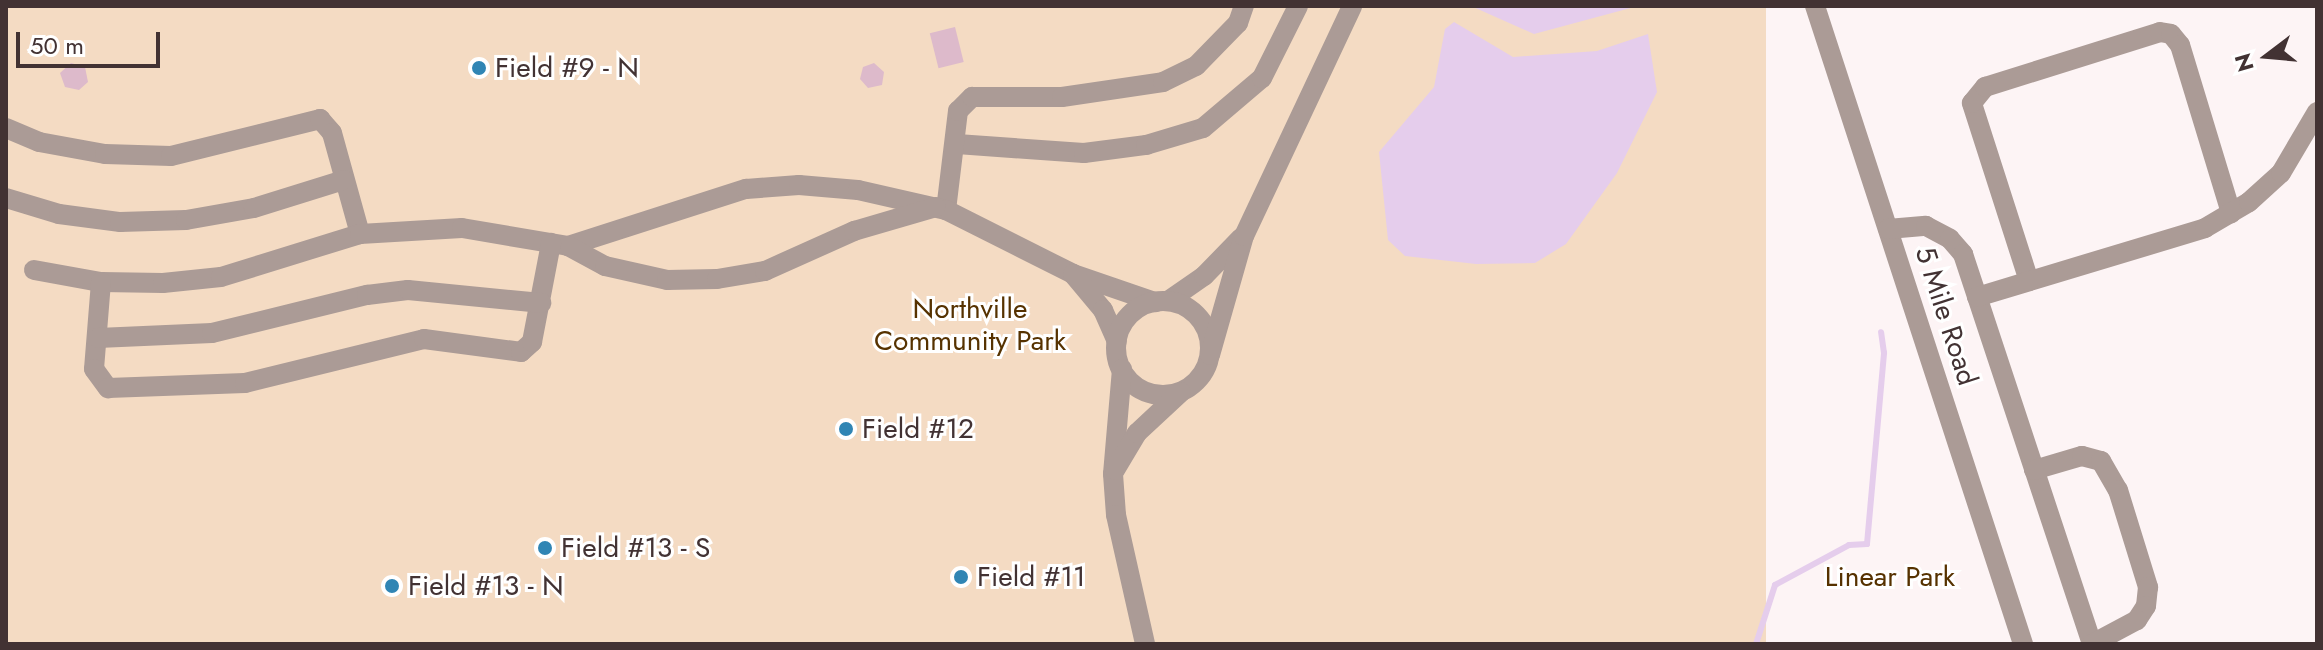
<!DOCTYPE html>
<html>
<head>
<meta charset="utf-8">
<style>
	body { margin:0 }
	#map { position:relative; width:2323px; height:650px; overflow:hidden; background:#fdf4f5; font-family:Jost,sans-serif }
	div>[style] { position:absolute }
	.green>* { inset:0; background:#f4dbc3; transform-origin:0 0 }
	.water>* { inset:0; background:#e5cdec }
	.stream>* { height:6px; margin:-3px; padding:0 3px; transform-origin:3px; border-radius:3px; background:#e5cdec }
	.building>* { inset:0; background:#ddbacb; transform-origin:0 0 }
	.minor>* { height:20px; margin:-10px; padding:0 10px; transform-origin:10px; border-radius:10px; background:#ab9b96 }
	.minor>.ring { margin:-10px; padding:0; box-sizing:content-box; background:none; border:20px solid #ab9b96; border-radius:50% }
	.dots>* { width:22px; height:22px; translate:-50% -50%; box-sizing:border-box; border:4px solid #fff; border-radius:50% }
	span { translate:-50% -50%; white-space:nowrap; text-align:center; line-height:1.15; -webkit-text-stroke:6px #fff; paint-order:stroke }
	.poi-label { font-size:28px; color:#423233 }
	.left { translate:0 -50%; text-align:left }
	.park-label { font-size:28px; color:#563200 }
	.street-label { font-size:28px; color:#423233 }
	.frame { position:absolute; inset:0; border:8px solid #423233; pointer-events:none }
	.north { position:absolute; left:2227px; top:16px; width:80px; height:80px; -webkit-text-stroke:6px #fff; paint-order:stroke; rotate:254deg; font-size:22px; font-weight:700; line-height:32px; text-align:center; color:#423233 }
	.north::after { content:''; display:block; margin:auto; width:28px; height:36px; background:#423233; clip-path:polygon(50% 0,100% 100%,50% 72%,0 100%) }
	.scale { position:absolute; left:16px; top:32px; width:144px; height:36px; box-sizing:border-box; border:4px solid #423233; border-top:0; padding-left:10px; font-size:24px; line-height:28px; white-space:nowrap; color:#423233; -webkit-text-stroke:6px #fff; paint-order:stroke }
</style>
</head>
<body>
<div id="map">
	<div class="green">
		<i style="left:6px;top:6px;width:1760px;height:638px"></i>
	</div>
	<div class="water">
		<i style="clip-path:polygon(1471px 6px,1638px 6px,1534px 34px)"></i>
		<i style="clip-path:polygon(1454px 22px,1513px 57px,1597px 51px,1648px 34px,1657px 92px,1617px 173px,1566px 244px,1535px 263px,1476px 264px,1405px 256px,1388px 240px,1379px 152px,1434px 87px,1445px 29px)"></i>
	</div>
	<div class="stream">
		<i style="left:1756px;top:644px;width:62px;rotate:-72.1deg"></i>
		<i style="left:1775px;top:585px;width:84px;rotate:-28.4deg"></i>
		<i style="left:1849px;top:545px;width:18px;rotate:-3deg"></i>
		<i style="left:1867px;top:544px;width:192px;rotate:-84.9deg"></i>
		<i style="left:1884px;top:353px;width:21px;rotate:-98deg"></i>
	</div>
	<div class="building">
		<i style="left:955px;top:27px;width:36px;height:26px;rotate:76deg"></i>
		<i style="clip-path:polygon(71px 63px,85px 67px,88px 82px,79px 90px,65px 87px,60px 73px)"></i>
		<i style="clip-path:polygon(874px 63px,884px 72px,882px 85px,868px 88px,860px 79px,863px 67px)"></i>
	</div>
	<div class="minor">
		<i style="left:1815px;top:6px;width:671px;rotate:71.94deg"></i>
		<i style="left:6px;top:128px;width:36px;rotate:23deg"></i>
		<i style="left:39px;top:142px;width:67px;rotate:10.3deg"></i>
		<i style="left:105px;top:154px;width:66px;rotate:1.7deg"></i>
		<i style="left:171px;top:156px;width:154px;rotate:-13.9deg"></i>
		<i style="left:320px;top:119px;width:18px;rotate:49deg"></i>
		<i style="left:332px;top:133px;width:105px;rotate:74.5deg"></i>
		<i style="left:957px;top:144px;width:127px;rotate:4.1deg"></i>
		<i style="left:1084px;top:153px;width:63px;rotate:-7.4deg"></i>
		<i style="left:1146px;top:145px;width:59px;rotate:-16.6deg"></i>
		<i style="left:1203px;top:128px;width:77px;rotate:-40.3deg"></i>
		<i style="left:1262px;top:78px;width:80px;rotate:-63.4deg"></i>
		<i style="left:6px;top:198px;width:55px;rotate:16.8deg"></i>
		<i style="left:59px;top:214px;width:62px;rotate:7.5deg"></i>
		<i style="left:120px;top:222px;width:66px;rotate:-1.7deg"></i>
		<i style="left:186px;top:220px;width:69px;rotate:-10deg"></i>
		<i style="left:254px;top:208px;width:94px;rotate:-17.3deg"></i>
		<i style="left:946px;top:210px;width:100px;rotate:-83.1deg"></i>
		<i style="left:958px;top:111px;width:20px;rotate:-45deg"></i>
		<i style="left:972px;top:97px;width:90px"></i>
		<i style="left:1062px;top:97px;width:102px;rotate:-8.4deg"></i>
		<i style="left:1163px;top:82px;width:37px;rotate:-26deg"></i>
		<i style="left:1196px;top:66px;width:60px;rotate:-45.7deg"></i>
		<i style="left:1238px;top:23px;width:18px;rotate:-71deg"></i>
		<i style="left:1888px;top:229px;width:38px;rotate:-5deg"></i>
		<i style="left:1926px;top:226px;width:27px;rotate:28deg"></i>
		<i style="left:1950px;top:239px;width:20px;rotate:49deg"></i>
		<i style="left:1963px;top:254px;width:411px;rotate:71.7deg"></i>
		<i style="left:568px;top:246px;width:187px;rotate:-17.8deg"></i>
		<i style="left:746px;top:189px;width:53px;rotate:-4.3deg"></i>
		<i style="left:799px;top:185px;width:59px;rotate:4.8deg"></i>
		<i style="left:858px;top:190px;width:90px;rotate:12.8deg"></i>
		<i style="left:946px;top:210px;width:142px;rotate:26.7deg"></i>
		<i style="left:1073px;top:274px;width:87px;rotate:18.9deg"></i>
		<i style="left:34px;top:270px;width:68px;rotate:10.2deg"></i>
		<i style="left:101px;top:282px;width:62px;rotate:0.9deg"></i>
		<i style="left:163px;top:283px;width:58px;rotate:-5.9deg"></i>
		<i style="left:221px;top:277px;width:145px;rotate:-17.2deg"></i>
		<i style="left:360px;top:234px;width:102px;rotate:-3.4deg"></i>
		<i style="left:462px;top:228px;width:108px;rotate:9.6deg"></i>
		<i style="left:568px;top:246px;width:42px;rotate:28.4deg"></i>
		<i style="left:605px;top:266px;width:64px;rotate:12.7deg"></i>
		<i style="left:667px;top:280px;width:50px;rotate:-1.1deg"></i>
		<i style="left:717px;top:279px;width:49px;rotate:-9.5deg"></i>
		<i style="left:765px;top:271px;width:98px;rotate:-24.2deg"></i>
		<i style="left:854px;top:231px;width:85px;rotate:-16.3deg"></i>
		<i style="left:1073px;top:274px;width:47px;rotate:50.2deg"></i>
		<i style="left:1103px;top:310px;width:34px;rotate:66deg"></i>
		<i style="left:2029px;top:281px;width:187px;rotate:-107.8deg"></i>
		<i style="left:1972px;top:103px;width:21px;rotate:-51deg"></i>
		<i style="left:1985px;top:87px;width:183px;rotate:-17.4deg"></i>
		<i style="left:2160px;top:32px;width:11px;rotate:10deg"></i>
		<i style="left:2171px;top:34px;width:14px;rotate:51deg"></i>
		<i style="left:2180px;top:45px;width:176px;rotate:73.1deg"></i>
		<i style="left:101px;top:282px;width:87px;rotate:94.6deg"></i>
		<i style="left:94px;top:369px;width:24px;rotate:54deg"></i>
		<i style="left:108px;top:388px;width:137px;rotate:-2.1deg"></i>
		<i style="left:245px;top:383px;width:184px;rotate:-13.8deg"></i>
		<i style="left:424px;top:339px;width:98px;rotate:7.6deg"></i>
		<i style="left:521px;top:352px;width:15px;rotate:-42deg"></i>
		<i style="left:532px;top:342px;width:101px;rotate:-79.1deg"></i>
		<i style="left:1977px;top:297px;width:238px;rotate:-16.8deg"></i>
		<i style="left:2205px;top:228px;width:51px;rotate:-30.6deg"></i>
		<i style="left:2249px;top:202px;width:43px;rotate:-42.2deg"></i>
		<i style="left:2281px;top:173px;width:71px;rotate:-59.5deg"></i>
		<i style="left:1168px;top:301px;width:44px;rotate:-34.8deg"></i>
		<i style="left:1204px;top:276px;width:53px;rotate:-45.8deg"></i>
		<i class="ring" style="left:1116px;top:301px;width:74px;height:74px"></i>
		<i style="left:98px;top:338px;width:114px;rotate:-2.5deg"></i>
		<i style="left:212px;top:333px;width:160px;rotate:-13.8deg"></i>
		<i style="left:367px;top:295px;width:41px;rotate:-7deg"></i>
		<i style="left:408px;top:290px;width:134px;rotate:5.6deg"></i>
		<i style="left:1210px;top:355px;width:124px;rotate:-74.1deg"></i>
		<i style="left:1244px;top:236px;width:254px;rotate:-64.8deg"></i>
		<i style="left:1122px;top:369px;width:105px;rotate:94.9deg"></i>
		<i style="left:1113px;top:474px;width:41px;rotate:85.8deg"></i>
		<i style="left:1116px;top:515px;width:132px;rotate:77.3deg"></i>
		<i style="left:1115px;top:470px;width:43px;rotate:-59.3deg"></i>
		<i style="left:1137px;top:433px;width:60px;rotate:-43deg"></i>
		<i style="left:2034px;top:470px;width:50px;rotate:-16.3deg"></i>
		<i style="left:2082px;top:456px;width:20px;rotate:15deg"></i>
		<i style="left:2101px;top:461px;width:34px;rotate:60deg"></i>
		<i style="left:2118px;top:490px;width:102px;rotate:72.8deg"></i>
		<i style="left:2148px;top:587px;width:19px;rotate:96deg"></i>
		<i style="left:2146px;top:606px;width:17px;rotate:123deg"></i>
		<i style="left:2137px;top:620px;width:51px;rotate:151.9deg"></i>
	</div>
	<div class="dots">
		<i style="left:479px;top:68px;background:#3085b4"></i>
		<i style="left:846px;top:429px;background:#3085b4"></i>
		<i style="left:545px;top:548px;background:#3085b4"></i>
		<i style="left:961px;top:577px;background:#3085b4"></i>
		<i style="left:392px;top:586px;background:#3085b4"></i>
	</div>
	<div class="poi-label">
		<span class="left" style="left:495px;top:68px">Field #9 - N</span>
		<span class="left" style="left:862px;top:429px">Field #12</span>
		<span class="left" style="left:561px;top:548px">Field #13 - S</span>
		<span class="left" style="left:977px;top:577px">Field #11</span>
		<span class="left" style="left:408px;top:586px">Field #13 - N</span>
	</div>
	<div class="park-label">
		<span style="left:970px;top:325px">Northville<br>Community Park</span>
		<span style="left:1890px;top:577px">Linear Park</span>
	</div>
	<div class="street-label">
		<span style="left:1946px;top:316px;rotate:72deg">5 Mile Road</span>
	</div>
	<div class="frame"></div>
	<div class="north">N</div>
	<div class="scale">50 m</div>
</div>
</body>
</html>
